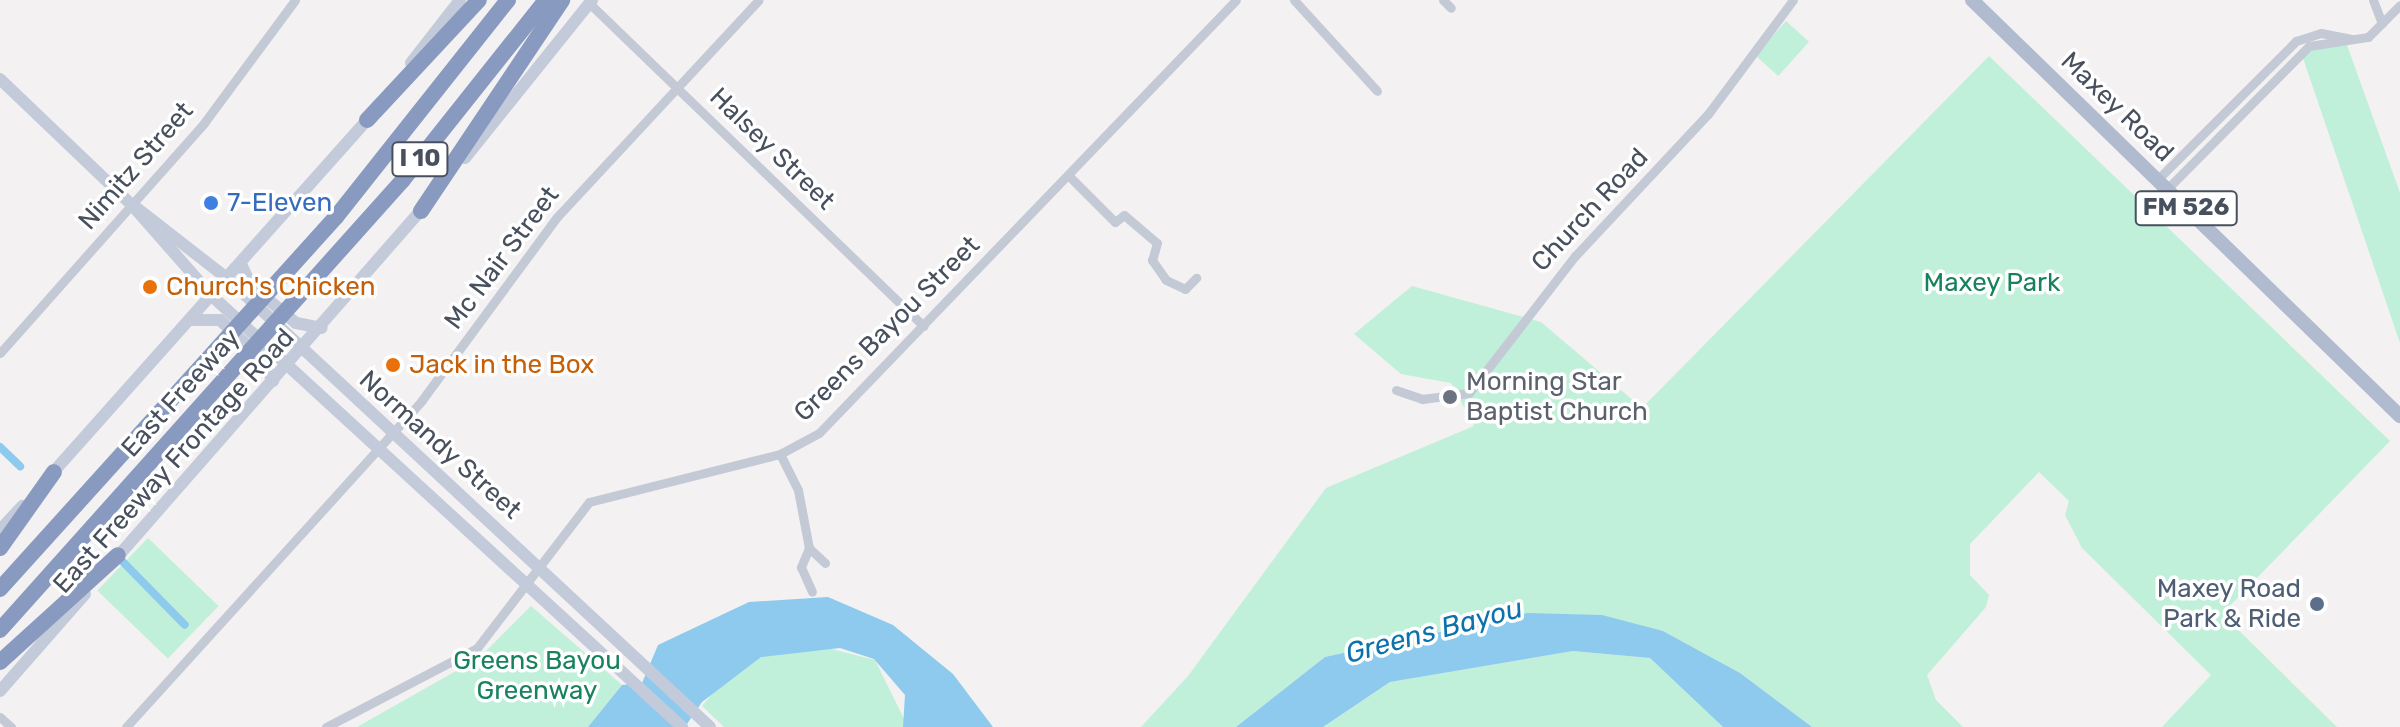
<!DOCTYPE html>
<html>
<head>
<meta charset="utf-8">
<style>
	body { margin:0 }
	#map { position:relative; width:2400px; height:727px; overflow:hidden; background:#f3f1f1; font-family:Rubik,sans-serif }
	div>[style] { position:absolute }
	.green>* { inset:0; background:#c0f0da; transform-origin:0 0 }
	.water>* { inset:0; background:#8dcaed }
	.canal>* { height:8px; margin:-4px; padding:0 4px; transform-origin:4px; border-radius:4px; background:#8dcaed }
	.minor>* { height:9px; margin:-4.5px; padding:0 4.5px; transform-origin:4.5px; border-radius:4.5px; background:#c4cad5 }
	.secondary>* { height:12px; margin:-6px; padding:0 6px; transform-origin:6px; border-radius:6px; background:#c3cad9 }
	.primary>* { height:14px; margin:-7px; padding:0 7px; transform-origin:7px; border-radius:7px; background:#b0bbcf }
	.motorway>* { height:16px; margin:-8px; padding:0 8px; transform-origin:8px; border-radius:8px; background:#889abf }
	.dots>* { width:22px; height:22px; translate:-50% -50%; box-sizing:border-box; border:4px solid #fff; border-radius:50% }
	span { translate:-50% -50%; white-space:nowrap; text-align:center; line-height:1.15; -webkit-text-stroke:7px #fff; paint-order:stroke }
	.shield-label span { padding:2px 6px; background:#fff; border:2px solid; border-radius:6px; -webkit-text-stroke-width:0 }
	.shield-label { font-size:24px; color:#48505e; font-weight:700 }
	.street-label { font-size:26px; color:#48505e }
	.shop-label { font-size:26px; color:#366cbe }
	.left { translate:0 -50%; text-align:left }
	.park-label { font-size:26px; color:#17825d }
	.food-label { font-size:26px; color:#c56008 }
	.worship-label { font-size:26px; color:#5b616d }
	.service-label { font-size:26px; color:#4e5e75 }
	.right { translate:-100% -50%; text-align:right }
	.water-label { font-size:28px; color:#0c72ae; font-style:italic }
</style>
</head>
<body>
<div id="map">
	<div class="green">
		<i style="left:1786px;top:21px;width:31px;height:46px;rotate:42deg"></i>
		<i style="clip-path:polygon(2347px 45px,2400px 193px,2400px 343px,2303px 58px,2313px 48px)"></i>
		<i style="clip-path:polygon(1989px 56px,2390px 441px,2222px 614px,2337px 727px,2162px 727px,2211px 675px,2082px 548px,2065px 515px,2069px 501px,2039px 472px,1970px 544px,1970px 575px,1989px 595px,1986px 607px,1927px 675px,1936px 700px,1963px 727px,1812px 727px,1740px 673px,1663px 631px,1527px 613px,1325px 657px,1236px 727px,1141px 727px,1188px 676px,1326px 488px,1474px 426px,1451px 383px,1401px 374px,1354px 334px,1412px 286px,1541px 322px,1642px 408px)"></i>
		<i style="left:148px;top:538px;width:98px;height:73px;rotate:44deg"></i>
		<i style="clip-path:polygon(531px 606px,622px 685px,588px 727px,357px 727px,479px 658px)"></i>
		<i style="clip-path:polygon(792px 639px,875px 660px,908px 727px,724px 727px,702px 706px,734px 668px)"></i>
		<i style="clip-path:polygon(1573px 651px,1650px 658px,1723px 727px,1323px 727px,1390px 682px)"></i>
	</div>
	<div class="water">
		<i style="clip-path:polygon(828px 597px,893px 625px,953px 674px,993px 727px,903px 727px,905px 695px,874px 659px,840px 648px,761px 657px,702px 702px,685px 727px,588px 727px,622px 685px,642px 683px,658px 645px,749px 602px)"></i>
		<i style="clip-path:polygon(1527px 613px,1602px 615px,1663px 631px,1740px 673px,1812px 727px,1723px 727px,1650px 658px,1573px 651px,1390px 682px,1323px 727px,1236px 727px,1325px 657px)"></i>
	</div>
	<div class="canal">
		<i style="left:0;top:447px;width:28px;rotate:44deg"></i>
		<i style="left:123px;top:562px;width:88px;rotate:45.5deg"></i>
	</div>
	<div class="minor">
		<i style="left:1294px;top:0;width:123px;rotate:47.6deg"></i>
		<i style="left:1443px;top:0;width:11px;rotate:45deg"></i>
		<i style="left:2373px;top:0;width:25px;rotate:69deg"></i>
		<i style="left:589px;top:3px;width:465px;rotate:44deg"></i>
		<i style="left:1069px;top:176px;width:65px;rotate:45deg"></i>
		<i style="left:1115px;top:222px;width:11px;rotate:-38deg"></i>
		<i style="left:1124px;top:215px;width:43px;rotate:40.3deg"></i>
		<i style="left:1157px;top:243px;width:18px;rotate:106deg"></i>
		<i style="left:1152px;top:260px;width:24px;rotate:55deg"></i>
		<i style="left:1166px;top:280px;width:21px;rotate:25deg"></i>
		<i style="left:1185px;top:289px;width:16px;rotate:-45deg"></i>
		<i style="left:2157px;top:180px;width:197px;rotate:-45deg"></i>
		<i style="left:2296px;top:41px;width:26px;rotate:-18deg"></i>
		<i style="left:2321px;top:33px;width:31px;rotate:11deg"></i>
		<i style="left:2167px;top:189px;width:202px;rotate:-45.2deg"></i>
		<i style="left:2309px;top:46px;width:60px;rotate:-8.7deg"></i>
		<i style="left:2368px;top:37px;width:45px;rotate:-45deg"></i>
		<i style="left:0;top:353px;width:307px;rotate:-48.4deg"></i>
		<i style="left:204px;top:123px;width:153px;rotate:-53.5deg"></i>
		<i style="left:1396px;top:390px;width:28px;rotate:19deg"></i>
		<i style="left:1422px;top:399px;width:47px;rotate:-7.3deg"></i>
		<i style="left:1469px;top:393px;width:173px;rotate:-52.3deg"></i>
		<i style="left:1575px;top:256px;width:195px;rotate:-46.9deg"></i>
		<i style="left:1708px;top:114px;width:142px;rotate:-53.3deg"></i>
		<i style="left:780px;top:454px;width:40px;rotate:63.4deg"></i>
		<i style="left:798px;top:490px;width:59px;rotate:79.3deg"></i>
		<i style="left:809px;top:548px;width:21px;rotate:113deg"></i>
		<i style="left:801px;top:567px;width:27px;rotate:66deg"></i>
		<i style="left:809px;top:548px;width:22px;rotate:43deg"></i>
		<i style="left:0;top:717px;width:15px;rotate:42deg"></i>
		<i style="left:126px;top:727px;width:441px;rotate:-47.8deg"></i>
		<i style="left:422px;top:400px;width:227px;rotate:-53.6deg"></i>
		<i style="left:557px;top:217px;width:296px;rotate:-47.1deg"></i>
		<i style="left:326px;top:727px;width:170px;rotate:-27.6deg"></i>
		<i style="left:477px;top:648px;width:184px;rotate:-52.5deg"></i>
		<i style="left:589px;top:502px;width:197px;rotate:-14.1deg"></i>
		<i style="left:780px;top:454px;width:44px;rotate:-28.3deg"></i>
		<i style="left:819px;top:433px;width:601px;rotate:-46.08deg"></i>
	</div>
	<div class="secondary">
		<i style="left:411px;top:63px;width:80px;rotate:-52.1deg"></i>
		<i style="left:0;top:79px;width:182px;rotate:43.7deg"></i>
		<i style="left:132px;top:205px;width:121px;rotate:48.7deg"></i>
		<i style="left:212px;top:296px;width:638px;rotate:42.52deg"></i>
		<i style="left:465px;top:158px;width:203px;rotate:-51.2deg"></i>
		<i style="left:138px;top:209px;width:114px;rotate:37.9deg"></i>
		<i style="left:228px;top:279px;width:658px;rotate:42.91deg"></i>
		<i style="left:241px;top:264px;width:23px;rotate:65deg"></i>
		<i style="left:251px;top:285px;width:59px;rotate:40.2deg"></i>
		<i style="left:296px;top:323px;width:26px;rotate:11deg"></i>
		<i style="left:191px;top:320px;width:29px"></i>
		<i style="left:220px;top:320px;width:56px;rotate:42.8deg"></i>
		<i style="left:261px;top:358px;width:26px;rotate:62deg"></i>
		<i style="left:48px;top:478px;width:486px;rotate:-48.3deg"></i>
		<i style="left:0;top:530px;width:33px;rotate:-47deg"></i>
		<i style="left:113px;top:562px;width:473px;rotate:-48.8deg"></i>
		<i style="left:0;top:691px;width:129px;rotate:-48.8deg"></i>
	</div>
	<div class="primary">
		<i style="left:1972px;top:0;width:597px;rotate:44.19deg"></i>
	</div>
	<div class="motorway">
		<i style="left:367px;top:120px;width:164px;rotate:-47deg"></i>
		<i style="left:421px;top:211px;width:254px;rotate:-56.2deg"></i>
		<i style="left:0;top:548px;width:93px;rotate:-54.6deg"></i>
		<i style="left:0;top:589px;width:501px;rotate:-47.91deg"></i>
		<i style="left:336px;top:217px;width:277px;rotate:-51.6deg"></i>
		<i style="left:0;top:630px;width:603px;rotate:-48.16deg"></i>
		<i style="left:402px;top:181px;width:231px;rotate:-51.5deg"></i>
		<i style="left:0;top:662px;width:159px;rotate:-42.2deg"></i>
	</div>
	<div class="dots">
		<i style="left:211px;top:203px;background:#3f7fe0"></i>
		<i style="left:150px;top:287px;background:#e8710a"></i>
		<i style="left:393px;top:365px;background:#e8710a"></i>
		<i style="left:1450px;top:397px;background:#6b7280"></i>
		<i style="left:2317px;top:604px;background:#5c6f8a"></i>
	</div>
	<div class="shield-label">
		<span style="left:420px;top:159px">I 10</span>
		<span style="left:2186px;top:208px">FM 526</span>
	</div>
	<div class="street-label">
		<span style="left:2117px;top:107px;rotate:44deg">Maxey Road</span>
		<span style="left:772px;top:149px;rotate:44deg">Halsey Street</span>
		<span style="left:136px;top:166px;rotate:-49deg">Nimitz Street</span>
		<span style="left:1590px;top:210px;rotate:-47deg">Church Road</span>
		<span style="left:502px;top:258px;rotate:-53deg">Mc Nair Street</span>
		<span style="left:887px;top:329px;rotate:-45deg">Greens Bayou Street</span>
		<span style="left:181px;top:393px;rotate:-48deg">East Freeway</span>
		<span style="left:440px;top:445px;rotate:42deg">Normandy Street</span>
		<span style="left:174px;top:461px;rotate:-48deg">East Freeway Frontage Road</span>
	</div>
	<div class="shop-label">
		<span class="left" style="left:227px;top:203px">7-Eleven</span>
	</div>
	<div class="park-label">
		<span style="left:1992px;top:283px">Maxey Park</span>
		<span style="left:537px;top:676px">Greens Bayou<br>Greenway</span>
	</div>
	<div class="food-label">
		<span class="left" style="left:166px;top:287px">Church's Chicken</span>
		<span class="left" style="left:409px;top:365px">Jack in the Box</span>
	</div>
	<div class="worship-label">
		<span class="left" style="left:1466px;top:397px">Morning Star<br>Baptist Church</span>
	</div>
	<div class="service-label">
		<span class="right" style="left:2301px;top:604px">Maxey Road<br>Park &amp; Ride</span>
	</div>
	<div class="water-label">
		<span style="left:1434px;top:631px;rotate:-15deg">Greens Bayou</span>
	</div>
</div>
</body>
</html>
